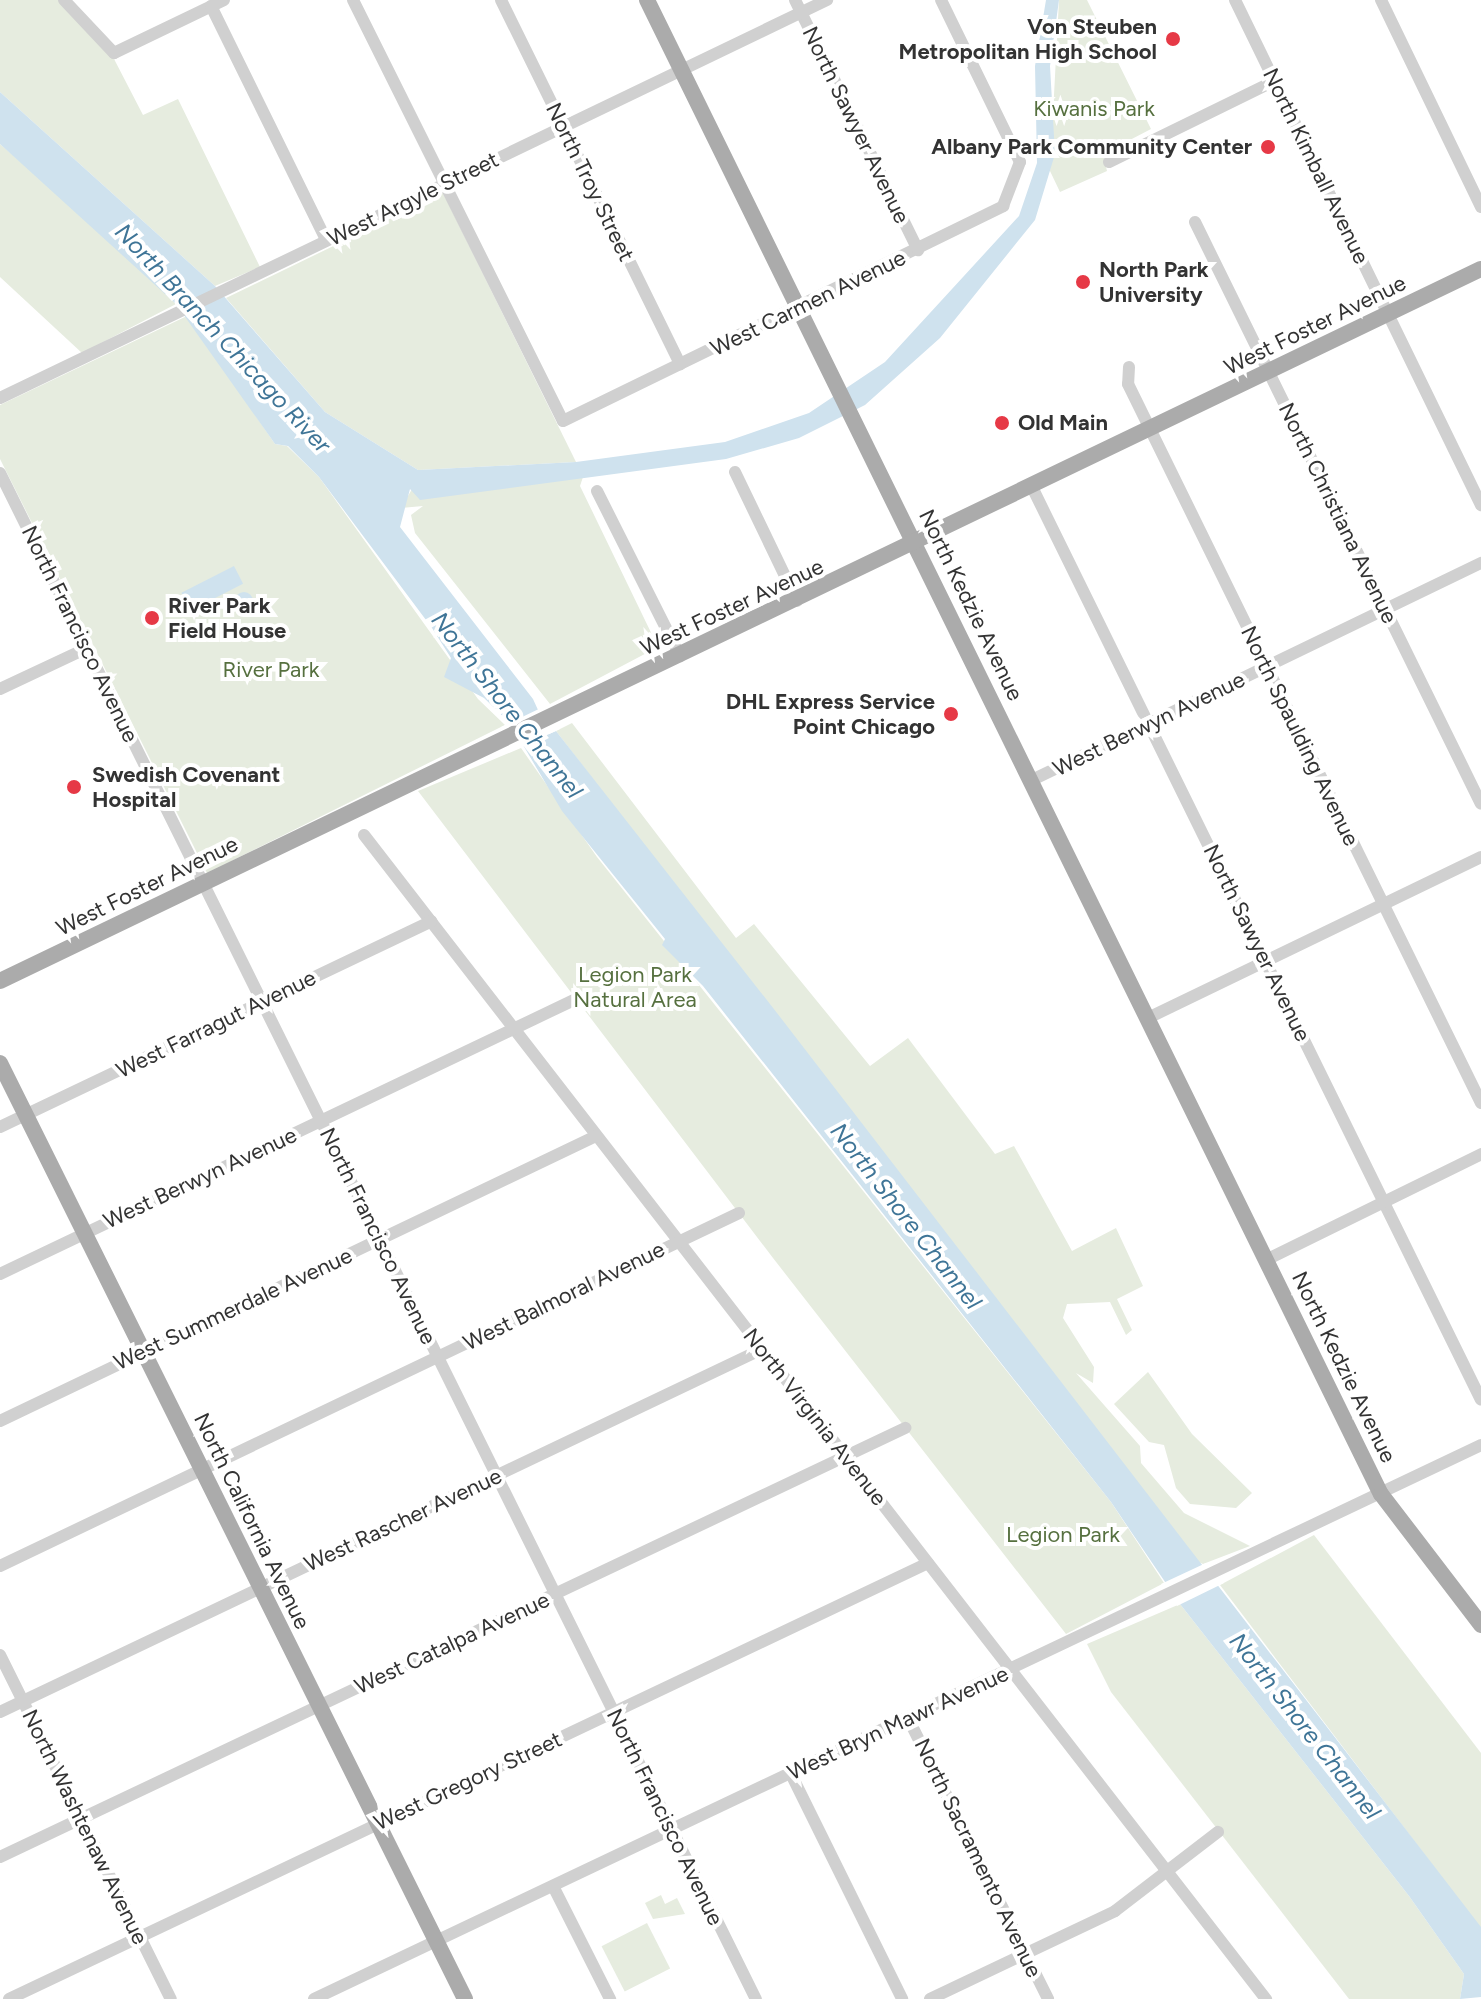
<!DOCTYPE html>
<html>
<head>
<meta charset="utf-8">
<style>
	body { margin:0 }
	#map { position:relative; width:1481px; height:1999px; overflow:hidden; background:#fff; font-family:Figtree,sans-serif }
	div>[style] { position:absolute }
	.green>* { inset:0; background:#e6ecdf; transform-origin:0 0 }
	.water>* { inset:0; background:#cfe2ee; transform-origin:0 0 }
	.round { border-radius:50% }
	.pier>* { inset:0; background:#fff }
	.minor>* { height:12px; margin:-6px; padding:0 6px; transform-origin:6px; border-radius:6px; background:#d0d0d0 }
	.major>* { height:16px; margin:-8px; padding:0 8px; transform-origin:8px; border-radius:8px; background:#ababab }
	.dots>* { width:22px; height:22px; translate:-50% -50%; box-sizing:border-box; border:4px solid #fff; border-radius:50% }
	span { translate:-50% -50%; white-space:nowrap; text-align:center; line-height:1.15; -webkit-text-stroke:8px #fff; paint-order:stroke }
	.poi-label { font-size:22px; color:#333; font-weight:700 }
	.right { translate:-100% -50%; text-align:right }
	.left { translate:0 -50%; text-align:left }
	.park-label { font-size:22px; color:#56703f }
	.street-label { font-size:22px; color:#333 }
	.water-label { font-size:24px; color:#3f7597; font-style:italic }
</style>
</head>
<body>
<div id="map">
	<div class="green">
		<i style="clip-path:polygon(0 0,59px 0,113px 57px,143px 115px,178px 99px,260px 267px,215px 286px,0 92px)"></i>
		<i style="clip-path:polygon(1059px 0,1087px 0,1151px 129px,1103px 154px,1107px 171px,1060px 192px,1050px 171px)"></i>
		<i style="clip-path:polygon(0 144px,110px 239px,176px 304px,82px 353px,0 277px)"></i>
		<i style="clip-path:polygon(443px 193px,576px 462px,418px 470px,325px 412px,226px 298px)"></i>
		<i style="clip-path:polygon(187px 316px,275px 444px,287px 446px,319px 477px,478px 699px,505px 725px,207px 873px,0 459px,0 405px)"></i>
		<i style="clip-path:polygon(583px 477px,580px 486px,658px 647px,550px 704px,415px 533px,411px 515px,423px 506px,401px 508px,412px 489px,422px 497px,447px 495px)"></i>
		<i style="clip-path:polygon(572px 723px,736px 938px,754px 924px,870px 1066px,908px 1038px,995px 1154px,1014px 1146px,1072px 1251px,1116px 1228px,1143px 1286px,1117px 1299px,1132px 1330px,1126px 1335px,1110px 1302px,1067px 1304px,1063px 1318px,1094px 1367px,1093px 1383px,1076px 1373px,1140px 1446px,1141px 1463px,1184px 1513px,1250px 1546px,1203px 1564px,1192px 1559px,556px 731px)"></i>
		<i style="clip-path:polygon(521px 748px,597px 857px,1111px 1502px,1164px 1583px,1066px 1634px,773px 1258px,418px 791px)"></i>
		<i style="clip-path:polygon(1148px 1372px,1192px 1434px,1252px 1493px,1236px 1508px,1190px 1504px,1176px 1488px,1164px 1445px,1149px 1442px,1114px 1404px)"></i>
		<i style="clip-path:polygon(1314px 1535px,1481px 1753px,1481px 1929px,1220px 1585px)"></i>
		<i style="clip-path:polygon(1180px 1604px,1409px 1896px,1464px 1974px,1460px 1999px,1349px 1999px,1111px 1692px,1087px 1644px)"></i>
		<i style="clip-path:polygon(661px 1895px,665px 1904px,677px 1898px,685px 1914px,653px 1919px,645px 1903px)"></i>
		<i style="left:647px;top:1923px;width:51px;height:51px;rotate:63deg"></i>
	</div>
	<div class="water">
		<i style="clip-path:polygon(1046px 0,1059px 0,1050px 66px,1055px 154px,1035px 220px,940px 338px,865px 405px,799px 438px,726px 459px,420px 500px,410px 489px,400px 527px,533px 699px,549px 734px,556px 731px,777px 1013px,1481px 1927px,1481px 1997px,1460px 1999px,1464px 1974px,1409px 1896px,1180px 1604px,1111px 1502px,703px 986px,662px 945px,665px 939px,562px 811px,510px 723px,484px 698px,444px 677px,451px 658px,432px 628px,319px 477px,288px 446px,275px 444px,176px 304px,0 144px,0 92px,215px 286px,325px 412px,418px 470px,576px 462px,725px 442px,809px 413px,885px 362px,1019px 216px,1037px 163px,1035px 66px)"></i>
		<i style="left:234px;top:566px;width:20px;height:59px;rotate:63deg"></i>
		<i class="round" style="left:235px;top:592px;width:18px;height:18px"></i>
	</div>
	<div class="pier">
		<i style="clip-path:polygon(543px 707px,539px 714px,560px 729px,517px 749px,521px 743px,501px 727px)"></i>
		<i style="clip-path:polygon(1206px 1563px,1224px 1583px,1177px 1606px,1161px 1584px)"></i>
	</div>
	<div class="minor">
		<i style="left:64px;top:0;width:73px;rotate:46.7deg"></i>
		<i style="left:114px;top:53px;width:122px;rotate:-25.7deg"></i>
		<i style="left:353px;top:0;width:470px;rotate:63.5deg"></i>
		<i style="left:563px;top:421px;width:490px;rotate:-26deg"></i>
		<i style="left:1003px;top:206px;width:47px;rotate:-68.9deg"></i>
		<i style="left:1020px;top:162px;width:180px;rotate:-116deg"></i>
		<i style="left:501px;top:0;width:406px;rotate:63.8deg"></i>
		<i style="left:795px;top:0;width:279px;rotate:63.8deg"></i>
		<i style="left:1235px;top:0;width:562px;rotate:64.03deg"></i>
		<i style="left:1381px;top:0;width:230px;rotate:64.2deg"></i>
		<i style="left:211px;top:6px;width:261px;rotate:63.8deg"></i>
		<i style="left:1109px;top:162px;width:184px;rotate:-26.1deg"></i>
		<i style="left:1195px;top:222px;width:648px;rotate:63.83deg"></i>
		<i style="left:1129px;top:367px;width:17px;rotate:93deg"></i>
		<i style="left:1128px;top:384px;width:801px;rotate:63.85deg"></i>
		<i style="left:0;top:398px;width:918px;rotate:-25.7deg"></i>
		<i style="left:735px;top:472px;width:143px;rotate:64.3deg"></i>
		<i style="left:0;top:473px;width:1703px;rotate:63.65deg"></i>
		<i style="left:1032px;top:487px;width:1017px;rotate:63.81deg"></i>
		<i style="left:597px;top:491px;width:185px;rotate:63.3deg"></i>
		<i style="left:0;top:689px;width:96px;rotate:-25.2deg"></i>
		<i style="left:1032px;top:780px;width:499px;rotate:-25.8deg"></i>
		<i style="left:364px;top:835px;width:1473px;rotate:52.23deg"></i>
		<i style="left:1148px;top:1018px;width:370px;rotate:-25.8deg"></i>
		<i style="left:0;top:1127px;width:478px;rotate:-25.5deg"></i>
		<i style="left:1266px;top:1260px;width:240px;rotate:-26.2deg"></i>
		<i style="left:0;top:1274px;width:636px;rotate:-25.52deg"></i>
		<i style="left:0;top:1421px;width:661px;rotate:-25.56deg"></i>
		<i style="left:0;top:1566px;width:819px;rotate:-25.53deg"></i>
		<i style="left:0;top:1655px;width:384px;rotate:63.6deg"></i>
		<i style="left:0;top:1712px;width:844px;rotate:-25.47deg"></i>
		<i style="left:908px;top:1718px;width:314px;rotate:63.5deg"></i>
		<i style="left:791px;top:1774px;width:251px;rotate:63.7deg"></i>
		<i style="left:0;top:1857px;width:1002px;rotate:-25.36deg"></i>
		<i style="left:553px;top:1886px;width:127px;rotate:63.2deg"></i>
		<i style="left:9px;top:1999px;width:1017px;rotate:-25.38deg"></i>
		<i style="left:314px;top:1999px;width:1292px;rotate:-25.39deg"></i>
		<i style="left:930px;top:1999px;width:205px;rotate:-25.4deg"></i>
		<i style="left:1115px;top:1911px;width:130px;rotate:-37.5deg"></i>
	</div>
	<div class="major">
		<i style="left:647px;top:0;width:1665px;rotate:63.84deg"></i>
		<i style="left:1381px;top:1494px;width:165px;rotate:52.6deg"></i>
		<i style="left:0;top:981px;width:1643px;rotate:-25.68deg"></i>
		<i style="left:0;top:1063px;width:1045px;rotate:63.58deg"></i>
	</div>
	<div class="dots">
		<i style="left:1173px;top:39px;background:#e63946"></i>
		<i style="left:1268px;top:147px;background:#e63946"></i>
		<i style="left:1083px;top:282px;background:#e63946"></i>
		<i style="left:1002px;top:423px;background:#e63946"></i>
		<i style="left:152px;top:618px;background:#e63946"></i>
		<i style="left:951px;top:714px;background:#e63946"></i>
		<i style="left:74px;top:787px;background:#e63946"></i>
	</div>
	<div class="poi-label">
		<span class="right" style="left:1157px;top:39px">Von Steuben<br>Metropolitan High School</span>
		<span class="right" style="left:1252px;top:147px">Albany Park Community Center</span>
		<span class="left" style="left:1099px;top:282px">North Park<br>University</span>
		<span class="left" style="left:1018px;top:423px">Old Main</span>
		<span class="left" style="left:168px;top:618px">River Park<br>Field House</span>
		<span class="right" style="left:935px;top:714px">DHL Express Service<br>Point Chicago</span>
		<span class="left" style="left:92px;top:787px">Swedish Covenant<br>Hospital</span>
	</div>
	<div class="park-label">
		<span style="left:1094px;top:109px">Kiwanis Park</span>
		<span style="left:271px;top:670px">River Park</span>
		<span style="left:635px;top:987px">Legion Park<br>Natural Area</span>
		<span style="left:1063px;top:1535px">Legion Park</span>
	</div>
	<div class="street-label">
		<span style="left:856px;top:125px;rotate:64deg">North Sawyer Avenue</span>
		<span style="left:1316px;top:166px;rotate:64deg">North Kimball Avenue</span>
		<span style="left:590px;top:182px;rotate:64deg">North Troy Street</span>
		<span style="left:413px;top:199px;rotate:-26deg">West Argyle Street</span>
		<span style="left:808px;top:303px;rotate:-26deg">West Carmen Avenue</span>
		<span style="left:1315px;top:325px;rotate:-26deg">West Foster Avenue</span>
		<span style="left:1338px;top:513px;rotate:64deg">North Christiana Avenue</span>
		<span style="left:971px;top:605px;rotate:64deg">North Kedzie Avenue</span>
		<span style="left:732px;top:607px;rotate:-25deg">West Foster Avenue</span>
		<span style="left:80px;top:634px;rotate:64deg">North Francisco Avenue</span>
		<span style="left:1149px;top:724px;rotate:-26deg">West Berwyn Avenue</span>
		<span style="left:1300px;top:736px;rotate:64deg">North Spaulding Avenue</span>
		<span style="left:147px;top:886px;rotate:-26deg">West Foster Avenue</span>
		<span style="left:1257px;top:943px;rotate:64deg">North Sawyer Avenue</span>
		<span style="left:216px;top:1024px;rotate:-26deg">West Farragut Avenue</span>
		<span style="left:200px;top:1178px;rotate:-25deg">West Berwyn Avenue</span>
		<span style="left:378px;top:1236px;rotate:64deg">North Francisco Avenue</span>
		<span style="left:564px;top:1296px;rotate:-26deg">West Balmoral Avenue</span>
		<span style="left:233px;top:1309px;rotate:-25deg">West Summerdale Avenue</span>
		<span style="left:1344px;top:1367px;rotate:64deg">North Kedzie Avenue</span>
		<span style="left:815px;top:1417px;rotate:52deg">North Virginia Avenue</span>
		<span style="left:403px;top:1520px;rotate:-25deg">West Rascher Avenue</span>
		<span style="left:252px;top:1521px;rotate:64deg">North California Avenue</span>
		<span style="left:452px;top:1643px;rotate:-25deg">West Catalpa Avenue</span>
		<span style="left:898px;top:1723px;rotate:-25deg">West Bryn Mawr Avenue</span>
		<span style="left:468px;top:1781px;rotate:-25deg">West Gregory Street</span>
		<span style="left:665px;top:1817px;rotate:64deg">North Francisco Avenue</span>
		<span style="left:85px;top:1827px;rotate:64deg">North Washtenaw Avenue</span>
		<span style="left:978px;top:1858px;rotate:64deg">North Sacramento Avenue</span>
	</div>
	<div class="water-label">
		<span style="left:223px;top:338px;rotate:47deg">North Branch Chicago River</span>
		<span style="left:507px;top:705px;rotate:52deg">North Shore Channel</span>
		<span style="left:906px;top:1216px;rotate:52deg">North Shore Channel</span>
		<span style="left:1305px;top:1726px;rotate:52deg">North Shore Channel</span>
	</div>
</div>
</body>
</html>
